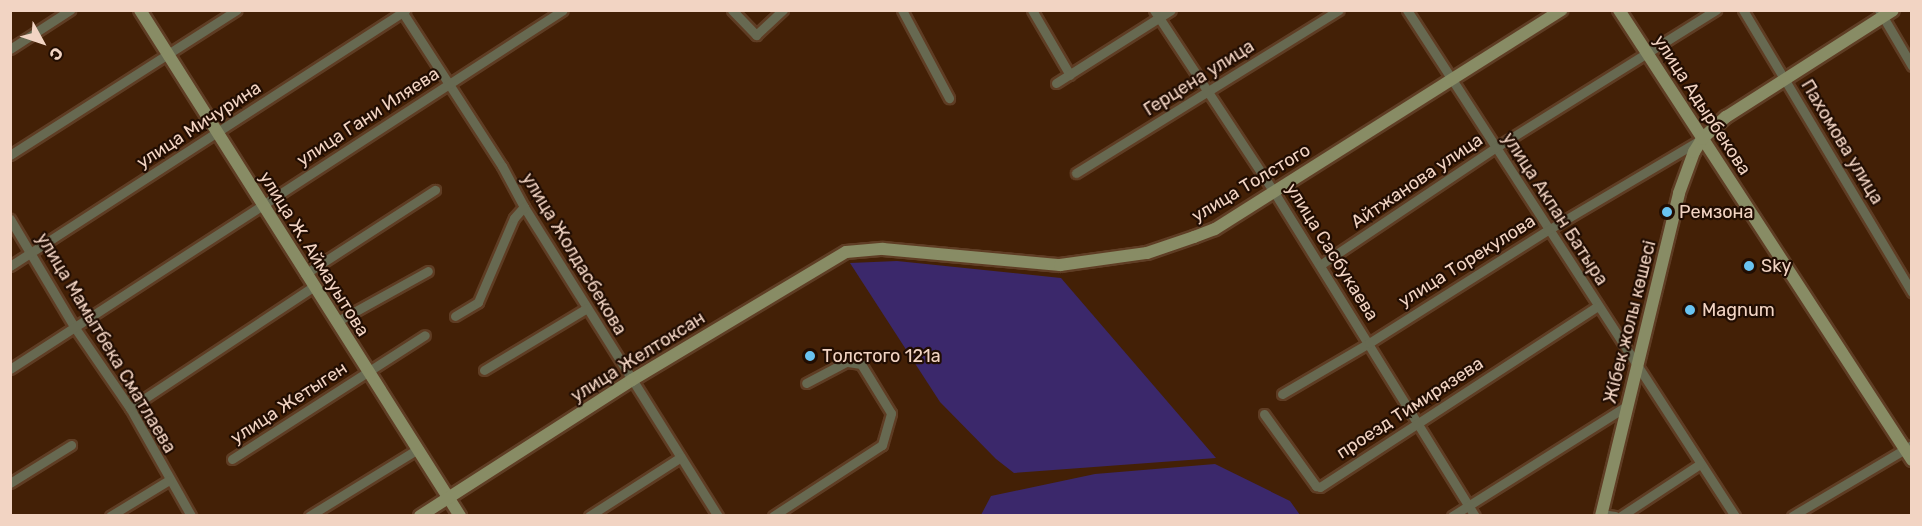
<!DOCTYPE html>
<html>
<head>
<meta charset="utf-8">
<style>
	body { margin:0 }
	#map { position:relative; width:1922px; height:526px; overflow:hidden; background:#432006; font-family:Rubik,sans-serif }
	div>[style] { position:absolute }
	.green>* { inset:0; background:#3b286b }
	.roads { filter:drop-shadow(2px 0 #5f3d24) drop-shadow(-2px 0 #5f3d24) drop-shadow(0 2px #5f3d24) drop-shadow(0 -2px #5f3d24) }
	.street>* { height:9px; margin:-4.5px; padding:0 4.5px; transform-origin:4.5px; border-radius:4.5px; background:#676951 }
	.secondary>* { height:12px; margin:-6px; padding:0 6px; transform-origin:6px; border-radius:6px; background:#888c65 }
	.dots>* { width:16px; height:16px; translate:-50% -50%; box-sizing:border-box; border:3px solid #210d02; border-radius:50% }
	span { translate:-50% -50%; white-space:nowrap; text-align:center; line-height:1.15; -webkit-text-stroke:4.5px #210d02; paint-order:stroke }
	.street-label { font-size:18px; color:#f2d4c3 }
	.poi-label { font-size:18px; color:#f2d4c3 }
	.left { translate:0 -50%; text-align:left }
	.frame { position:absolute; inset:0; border:12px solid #f2d4c3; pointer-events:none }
	.north { position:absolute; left:12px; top:12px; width:60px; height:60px; -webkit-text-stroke:4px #210d02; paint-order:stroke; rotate:130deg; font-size:16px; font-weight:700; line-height:24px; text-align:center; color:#f2d4c3 }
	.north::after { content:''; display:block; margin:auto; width:21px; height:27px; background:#f2d4c3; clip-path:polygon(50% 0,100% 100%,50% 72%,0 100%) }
</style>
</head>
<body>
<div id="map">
	<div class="green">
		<i style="clip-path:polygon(897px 261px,1061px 278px,1216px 458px,1014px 473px,996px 459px,940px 402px,850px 263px)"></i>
		<i style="clip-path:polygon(1215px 464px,1290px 501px,1300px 515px,981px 515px,991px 496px,1095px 474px)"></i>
	</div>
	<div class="roads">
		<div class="street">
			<i style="left:401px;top:10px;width:186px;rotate:57.1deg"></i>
			<i style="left:502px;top:166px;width:47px;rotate:61.8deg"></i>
			<i style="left:524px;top:207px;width:365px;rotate:57.9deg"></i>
			<i style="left:732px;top:10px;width:35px;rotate:46deg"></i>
			<i style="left:756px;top:35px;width:37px;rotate:-43deg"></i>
			<i style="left:902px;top:10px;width:100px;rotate:61.9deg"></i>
			<i style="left:1032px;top:10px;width:75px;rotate:59.7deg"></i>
			<i style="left:1154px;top:10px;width:218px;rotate:56.6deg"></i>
			<i style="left:1274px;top:192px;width:381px;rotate:58.2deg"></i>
			<i style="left:1407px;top:10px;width:603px;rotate:57.05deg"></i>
			<i style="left:1743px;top:10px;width:329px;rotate:59.1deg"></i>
			<i style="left:1879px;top:10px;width:65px;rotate:59.5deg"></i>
			<i style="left:10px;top:49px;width:72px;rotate:-33deg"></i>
			<i style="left:1056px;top:83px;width:136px;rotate:-32.4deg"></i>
			<i style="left:10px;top:155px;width:269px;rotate:-32.6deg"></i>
			<i style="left:1076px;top:173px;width:309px;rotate:-31.8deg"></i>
			<i style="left:10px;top:219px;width:127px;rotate:59.2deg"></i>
			<i style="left:75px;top:328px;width:97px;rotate:55.5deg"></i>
			<i style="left:130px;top:408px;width:124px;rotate:60.5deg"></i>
			<i style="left:1320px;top:265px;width:211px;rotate:-33.8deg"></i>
			<i style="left:1495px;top:148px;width:261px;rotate:-32deg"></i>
			<i style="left:10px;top:266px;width:471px;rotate:-32.9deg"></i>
			<i style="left:305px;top:274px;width:155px;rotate:-32.9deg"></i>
			<i style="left:455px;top:316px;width:27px;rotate:-31deg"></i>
			<i style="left:478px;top:302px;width:91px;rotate:-66.8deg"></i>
			<i style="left:514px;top:218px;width:15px;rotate:-48deg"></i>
			<i style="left:336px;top:322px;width:105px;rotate:-29deg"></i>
			<i style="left:10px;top:369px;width:659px;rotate:-32.99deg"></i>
			<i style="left:484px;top:370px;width:120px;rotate:-31deg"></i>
			<i style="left:1282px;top:394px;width:101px;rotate:-30.4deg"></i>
			<i style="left:1369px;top:343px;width:212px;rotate:-32.3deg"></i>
			<i style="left:1548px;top:230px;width:177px;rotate:-30.6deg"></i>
			<i style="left:130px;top:408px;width:219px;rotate:-33.5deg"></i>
			<i style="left:1264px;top:414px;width:89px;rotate:54.2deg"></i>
			<i style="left:1316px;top:486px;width:4px;rotate:14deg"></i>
			<i style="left:1320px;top:487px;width:332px;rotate:-33.1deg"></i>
			<i style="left:232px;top:459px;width:229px;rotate:-32.7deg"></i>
			<i style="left:10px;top:483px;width:72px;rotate:-31.9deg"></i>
			<i style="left:1601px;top:514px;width:14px;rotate:8deg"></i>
			<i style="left:110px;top:516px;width:69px;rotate:-31.4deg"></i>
			<i style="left:309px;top:516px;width:128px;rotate:-31.6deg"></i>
			<i style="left:589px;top:516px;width:109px;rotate:-32.7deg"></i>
			<i style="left:773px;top:516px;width:130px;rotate:-33.1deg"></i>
			<i style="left:882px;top:445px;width:33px;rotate:-74deg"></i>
			<i style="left:891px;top:413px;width:57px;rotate:-121.5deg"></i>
			<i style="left:861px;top:364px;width:15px;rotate:-172deg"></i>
			<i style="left:846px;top:362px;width:45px;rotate:152.3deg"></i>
			<i style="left:1452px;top:516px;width:208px;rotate:-32.2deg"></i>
			<i style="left:1621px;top:516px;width:95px;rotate:-33.4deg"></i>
			<i style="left:1792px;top:516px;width:139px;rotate:-30.6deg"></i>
		</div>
		<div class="secondary">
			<i style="left:140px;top:10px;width:599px;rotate:57.69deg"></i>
			<i style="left:1619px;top:10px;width:537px;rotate:56.93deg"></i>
			<i style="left:420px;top:516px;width:252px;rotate:-32.7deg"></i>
			<i style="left:632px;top:380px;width:249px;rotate:-30.9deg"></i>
			<i style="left:846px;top:252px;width:37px;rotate:-5deg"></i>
			<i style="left:883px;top:249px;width:178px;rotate:5.2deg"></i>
			<i style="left:1060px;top:265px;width:88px;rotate:-7.9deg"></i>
			<i style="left:1147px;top:253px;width:50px;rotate:-18.8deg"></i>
			<i style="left:1194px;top:237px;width:22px;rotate:-21deg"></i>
			<i style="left:1215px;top:229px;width:410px;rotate:-32.3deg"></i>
			<i style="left:1601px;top:516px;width:332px;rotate:-76.4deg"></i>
			<i style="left:1679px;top:193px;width:44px;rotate:-69.9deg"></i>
			<i style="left:1694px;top:152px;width:15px;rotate:-58deg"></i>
			<i style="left:1702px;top:139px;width:33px;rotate:-43deg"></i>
			<i style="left:1726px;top:117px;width:198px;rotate:-32.6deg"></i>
		</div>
	</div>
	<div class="dots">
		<i style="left:1667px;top:212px;background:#69c3f1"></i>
		<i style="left:1749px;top:266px;background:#69c3f1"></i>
		<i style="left:1690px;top:310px;background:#69c3f1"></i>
		<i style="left:810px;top:356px;background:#69c3f1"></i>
	</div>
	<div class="street-label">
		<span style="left:1199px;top:78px;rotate:-32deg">Герцена улица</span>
		<span style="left:1702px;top:105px;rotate:57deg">улица Адырбекова</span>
		<span style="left:368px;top:117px;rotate:-33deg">улица Гани Иляева</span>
		<span style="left:199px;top:125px;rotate:-33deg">улица Мичурина</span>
		<span style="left:1842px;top:142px;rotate:59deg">Пахомова улица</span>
		<span style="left:1417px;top:181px;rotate:-34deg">Айтжанова улица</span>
		<span style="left:1251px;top:183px;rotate:-31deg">улица Толстого</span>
		<span style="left:1555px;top:209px;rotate:57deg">улица Акпан Батыра</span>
		<span style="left:1332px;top:252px;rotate:58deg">улица Сасбукаева</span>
		<span style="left:314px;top:254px;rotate:58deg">улица Ж. Аймауытова</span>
		<span style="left:574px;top:254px;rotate:59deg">улица Жолдасбекова</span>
		<span style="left:1467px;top:261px;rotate:-32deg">улица Торекулова</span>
		<span style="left:1630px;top:322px;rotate:-76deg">Жібек жолы көшесі</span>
		<span style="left:106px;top:343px;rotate:59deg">улица Мамытбека Сматлаева</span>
		<span style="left:638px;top:357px;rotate:-32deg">улица Желтоксан</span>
		<span style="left:289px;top:403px;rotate:-33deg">улица Жетыген</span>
		<span style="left:1410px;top:408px;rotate:-33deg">проезд Тимирязева</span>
	</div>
	<div class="poi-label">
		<span class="left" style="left:1679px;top:212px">Ремзона</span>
		<span class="left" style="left:1761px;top:266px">Sky</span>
		<span class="left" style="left:1702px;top:310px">Magnum</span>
		<span class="left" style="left:822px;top:356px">Толстого 121а</span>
	</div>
	<div class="frame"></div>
	<div class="north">С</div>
</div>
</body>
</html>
